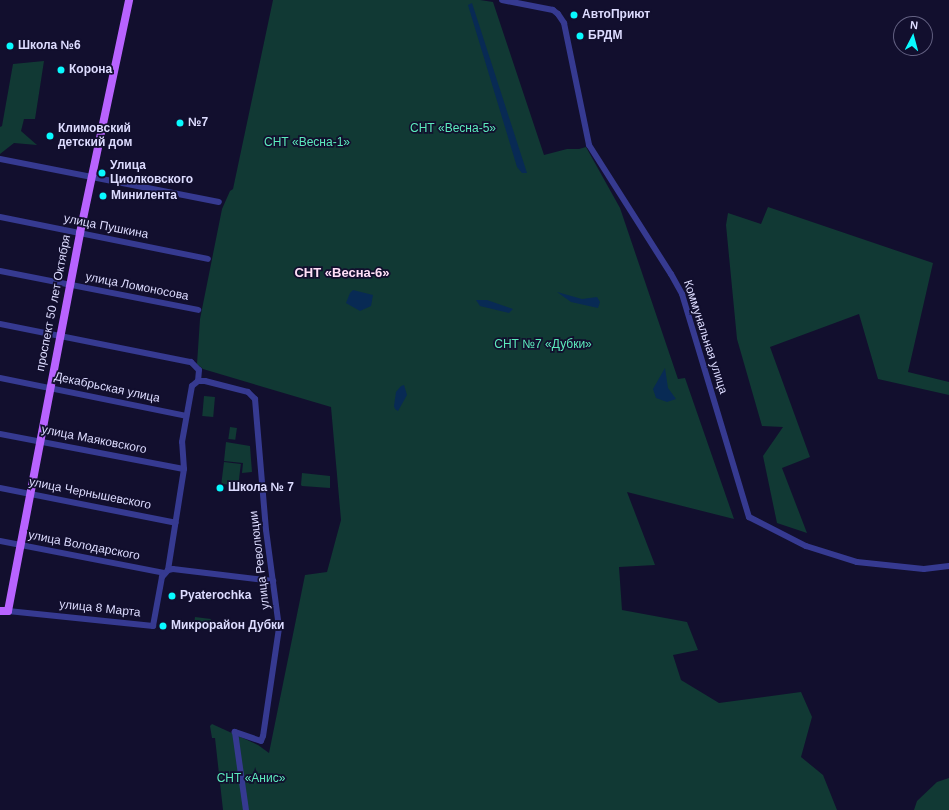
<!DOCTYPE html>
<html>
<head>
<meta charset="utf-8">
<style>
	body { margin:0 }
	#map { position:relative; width:949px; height:810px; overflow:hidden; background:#120f2e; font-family:Helvetica,sans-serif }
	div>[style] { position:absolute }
	.green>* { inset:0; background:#113934; transform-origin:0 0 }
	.water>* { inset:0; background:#082a54 }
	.minor>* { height:6px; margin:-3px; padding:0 3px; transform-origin:3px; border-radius:3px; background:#363a91 }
	.major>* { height:8px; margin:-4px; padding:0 4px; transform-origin:4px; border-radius:4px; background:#b863ff }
	.dots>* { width:11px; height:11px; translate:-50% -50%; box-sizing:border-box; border:2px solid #120f2e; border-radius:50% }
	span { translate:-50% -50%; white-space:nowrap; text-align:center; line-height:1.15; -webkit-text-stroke:3.5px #120f2e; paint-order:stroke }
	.poi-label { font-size:12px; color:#dddcff; font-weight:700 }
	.left { translate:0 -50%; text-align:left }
	.park-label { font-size:12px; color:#5cebbc }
	.street-label { font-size:12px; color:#dddcff }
	.neighbourhood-label { font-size:13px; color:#ffdef6; font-weight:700 }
	.north { position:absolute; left:893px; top:16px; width:40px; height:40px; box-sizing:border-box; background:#120f2e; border:1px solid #636182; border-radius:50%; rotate:6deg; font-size:11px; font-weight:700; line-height:16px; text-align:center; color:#dddcff }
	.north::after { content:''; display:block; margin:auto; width:14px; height:18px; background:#08faff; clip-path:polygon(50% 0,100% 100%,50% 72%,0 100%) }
</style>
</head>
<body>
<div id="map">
	<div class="green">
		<i style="clip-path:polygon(273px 0,480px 0,493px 2px,544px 155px,567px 149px,579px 149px,586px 147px,620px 208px,678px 379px,685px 378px,734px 519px,627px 492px,655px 565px,619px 567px,622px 610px,687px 622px,698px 650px,673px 655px,681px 680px,719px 703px,801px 692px,812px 717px,801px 757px,823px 775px,837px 810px,223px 810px,215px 738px,212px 738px,210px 726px,212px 724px,258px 745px,269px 753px,305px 575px,327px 572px,341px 520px,331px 407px,203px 369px,197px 364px,200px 319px,222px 209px,230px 191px,233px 189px)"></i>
		<i style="clip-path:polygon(44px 61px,35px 119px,24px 119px,21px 131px,37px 145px,14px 143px,0 154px,0 127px,2px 126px,13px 64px)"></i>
		<i style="clip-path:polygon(768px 207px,933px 263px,908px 372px,949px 382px,949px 395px,878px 379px,859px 314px,770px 347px,810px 457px,782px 468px,807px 533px,777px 523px,763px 456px,783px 427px,762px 426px,737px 339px,726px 225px,728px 213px,761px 224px)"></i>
		<i style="left:204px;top:396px;width:11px;height:20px;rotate:5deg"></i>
		<i style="left:230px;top:427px;width:7px;height:12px;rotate:8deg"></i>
		<i style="clip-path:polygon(226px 442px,250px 446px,252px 472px,242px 473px,243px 463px,224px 461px)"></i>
		<i style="left:224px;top:462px;width:17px;height:22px;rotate:7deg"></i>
		<i style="clip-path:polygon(302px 473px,330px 476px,330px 488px,302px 486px,301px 485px)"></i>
		<i style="left:195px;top:617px;width:16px;height:9px;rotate:7deg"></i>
		<i style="clip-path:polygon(949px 778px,949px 810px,914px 810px,917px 801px,937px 782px)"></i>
	</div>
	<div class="water">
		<i style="clip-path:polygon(472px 3px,527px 173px,522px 173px,517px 167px,468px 5px)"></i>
		<i style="clip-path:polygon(353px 290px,373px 295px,371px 306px,360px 311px,346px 303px,350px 293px)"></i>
		<i style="clip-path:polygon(557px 292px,582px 299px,597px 297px,600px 302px,598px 308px,571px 302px)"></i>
		<i style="clip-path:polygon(476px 300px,487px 300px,513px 309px,509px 313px,480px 306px)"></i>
		<i style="clip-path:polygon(665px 368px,668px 388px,676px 399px,667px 402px,656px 398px,653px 389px)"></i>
		<i style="clip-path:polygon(404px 385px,407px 395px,398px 411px,395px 409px,394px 406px,396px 392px,401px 386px)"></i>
	</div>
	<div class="minor">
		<i style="left:502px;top:0;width:52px;rotate:11.1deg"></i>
		<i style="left:553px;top:10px;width:6px;rotate:39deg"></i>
		<i style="left:558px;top:14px;width:11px;rotate:56deg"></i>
		<i style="left:564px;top:23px;width:125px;rotate:78.4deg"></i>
		<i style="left:589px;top:145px;width:153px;rotate:57.6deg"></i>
		<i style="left:671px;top:274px;width:23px;rotate:61deg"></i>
		<i style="left:682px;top:294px;width:233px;rotate:73.3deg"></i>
		<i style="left:749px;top:517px;width:64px;rotate:27deg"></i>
		<i style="left:806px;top:546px;width:53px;rotate:17.4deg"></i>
		<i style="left:857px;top:562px;width:67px;rotate:6deg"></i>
		<i style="left:924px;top:569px;width:25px;rotate:-7deg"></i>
		<i style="left:0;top:159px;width:223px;rotate:11.1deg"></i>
		<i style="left:0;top:217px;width:212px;rotate:11.4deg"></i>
		<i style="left:0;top:271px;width:202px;rotate:11.1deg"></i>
		<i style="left:0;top:324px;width:195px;rotate:11.3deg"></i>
		<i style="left:191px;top:362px;width:11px;rotate:45deg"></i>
		<i style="left:199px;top:370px;width:11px;rotate:95deg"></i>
		<i style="left:0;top:378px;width:190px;rotate:11.5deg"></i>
		<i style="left:0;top:434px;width:187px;rotate:10.8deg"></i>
		<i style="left:0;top:488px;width:179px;rotate:11.2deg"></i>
		<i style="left:0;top:541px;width:167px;rotate:11deg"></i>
		<i style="left:168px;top:570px;width:102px;rotate:-81deg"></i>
		<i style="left:184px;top:469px;width:27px;rotate:-94deg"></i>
		<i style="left:182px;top:442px;width:57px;rotate:-79.9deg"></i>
		<i style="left:192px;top:386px;width:8px;rotate:-40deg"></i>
		<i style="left:198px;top:381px;width:7px"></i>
		<i style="left:205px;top:381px;width:44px;rotate:14.3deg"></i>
		<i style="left:248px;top:392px;width:10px;rotate:45deg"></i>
		<i style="left:255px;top:399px;width:131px;rotate:85.2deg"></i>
		<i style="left:266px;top:530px;width:99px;rotate:82.4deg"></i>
		<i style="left:279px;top:628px;width:109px;rotate:98.4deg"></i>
		<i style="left:263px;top:736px;width:5px;rotate:112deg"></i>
		<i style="left:261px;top:741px;width:28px;rotate:-161deg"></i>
		<i style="left:235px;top:732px;width:79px;rotate:82deg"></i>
		<i style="left:8px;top:611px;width:146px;rotate:5.9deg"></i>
		<i style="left:153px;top:626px;width:50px;rotate:-79.6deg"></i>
		<i style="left:162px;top:577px;width:9px;rotate:-49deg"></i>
		<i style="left:168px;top:570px;width:5px;rotate:-11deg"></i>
		<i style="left:173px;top:569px;width:101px;rotate:6.8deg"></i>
	</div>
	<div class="major">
		<i style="left:0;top:611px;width:8px"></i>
		<i style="left:8px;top:611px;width:385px;rotate:-79.2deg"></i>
		<i style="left:80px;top:233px;width:238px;rotate:-78.1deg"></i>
	</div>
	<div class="dots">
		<i style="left:574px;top:15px;background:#08faff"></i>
		<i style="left:580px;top:36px;background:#08faff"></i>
		<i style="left:10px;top:46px;background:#08faff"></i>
		<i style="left:61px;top:70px;background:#08faff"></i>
		<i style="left:180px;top:123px;background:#08faff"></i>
		<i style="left:50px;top:136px;background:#08faff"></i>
		<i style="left:102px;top:173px;background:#08faff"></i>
		<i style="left:103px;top:196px;background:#08faff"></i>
		<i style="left:220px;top:488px;background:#08faff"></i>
		<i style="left:172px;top:596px;background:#08faff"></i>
		<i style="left:163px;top:626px;background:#08faff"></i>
	</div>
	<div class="poi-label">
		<span class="left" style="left:582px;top:15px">АвтоПриют</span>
		<span class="left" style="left:588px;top:36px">БРДМ</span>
		<span class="left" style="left:18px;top:46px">Школа №6</span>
		<span class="left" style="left:69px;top:70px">Корона</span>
		<span class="left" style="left:188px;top:123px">№7</span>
		<span class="left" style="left:58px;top:136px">Климовский<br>детский дом</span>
		<span class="left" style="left:110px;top:173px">Улица<br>Циолковского</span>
		<span class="left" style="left:111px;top:196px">Минилента</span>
		<span class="left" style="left:228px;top:488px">Школа № 7</span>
		<span class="left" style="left:180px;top:596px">Pyaterochka</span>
		<span class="left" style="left:171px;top:626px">Микрорайон Дубки</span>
	</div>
	<div class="park-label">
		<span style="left:453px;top:129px">СНТ «Весна-5»</span>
		<span style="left:307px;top:143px">СНТ «Весна-1»</span>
		<span style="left:543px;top:345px">СНТ №7 «Дубки»</span>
		<span style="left:251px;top:779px">СНТ «Анис»</span>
	</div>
	<div class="street-label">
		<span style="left:106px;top:227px;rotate:11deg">улица Пушкина</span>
		<span style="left:137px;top:287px;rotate:11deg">улица Ломоносова</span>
		<span style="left:54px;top:303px;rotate:-79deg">проспект 50 лет Октября</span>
		<span style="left:705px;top:337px;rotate:72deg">Коммунальная улица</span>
		<span style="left:107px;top:388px;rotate:12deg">Декабрьская улица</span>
		<span style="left:94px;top:440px;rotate:11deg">улица Маяковского</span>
		<span style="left:90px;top:494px;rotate:11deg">улица Чернышевского</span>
		<span style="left:84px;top:546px;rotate:11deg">улица Володарского</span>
		<span style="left:260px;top:560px;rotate:-97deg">улица Революции</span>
		<span style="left:100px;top:609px;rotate:6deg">улица 8 Марта</span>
	</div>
	<div class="neighbourhood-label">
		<span style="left:342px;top:273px">СНТ «Весна-6»</span>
	</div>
	<div class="north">N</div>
</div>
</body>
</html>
